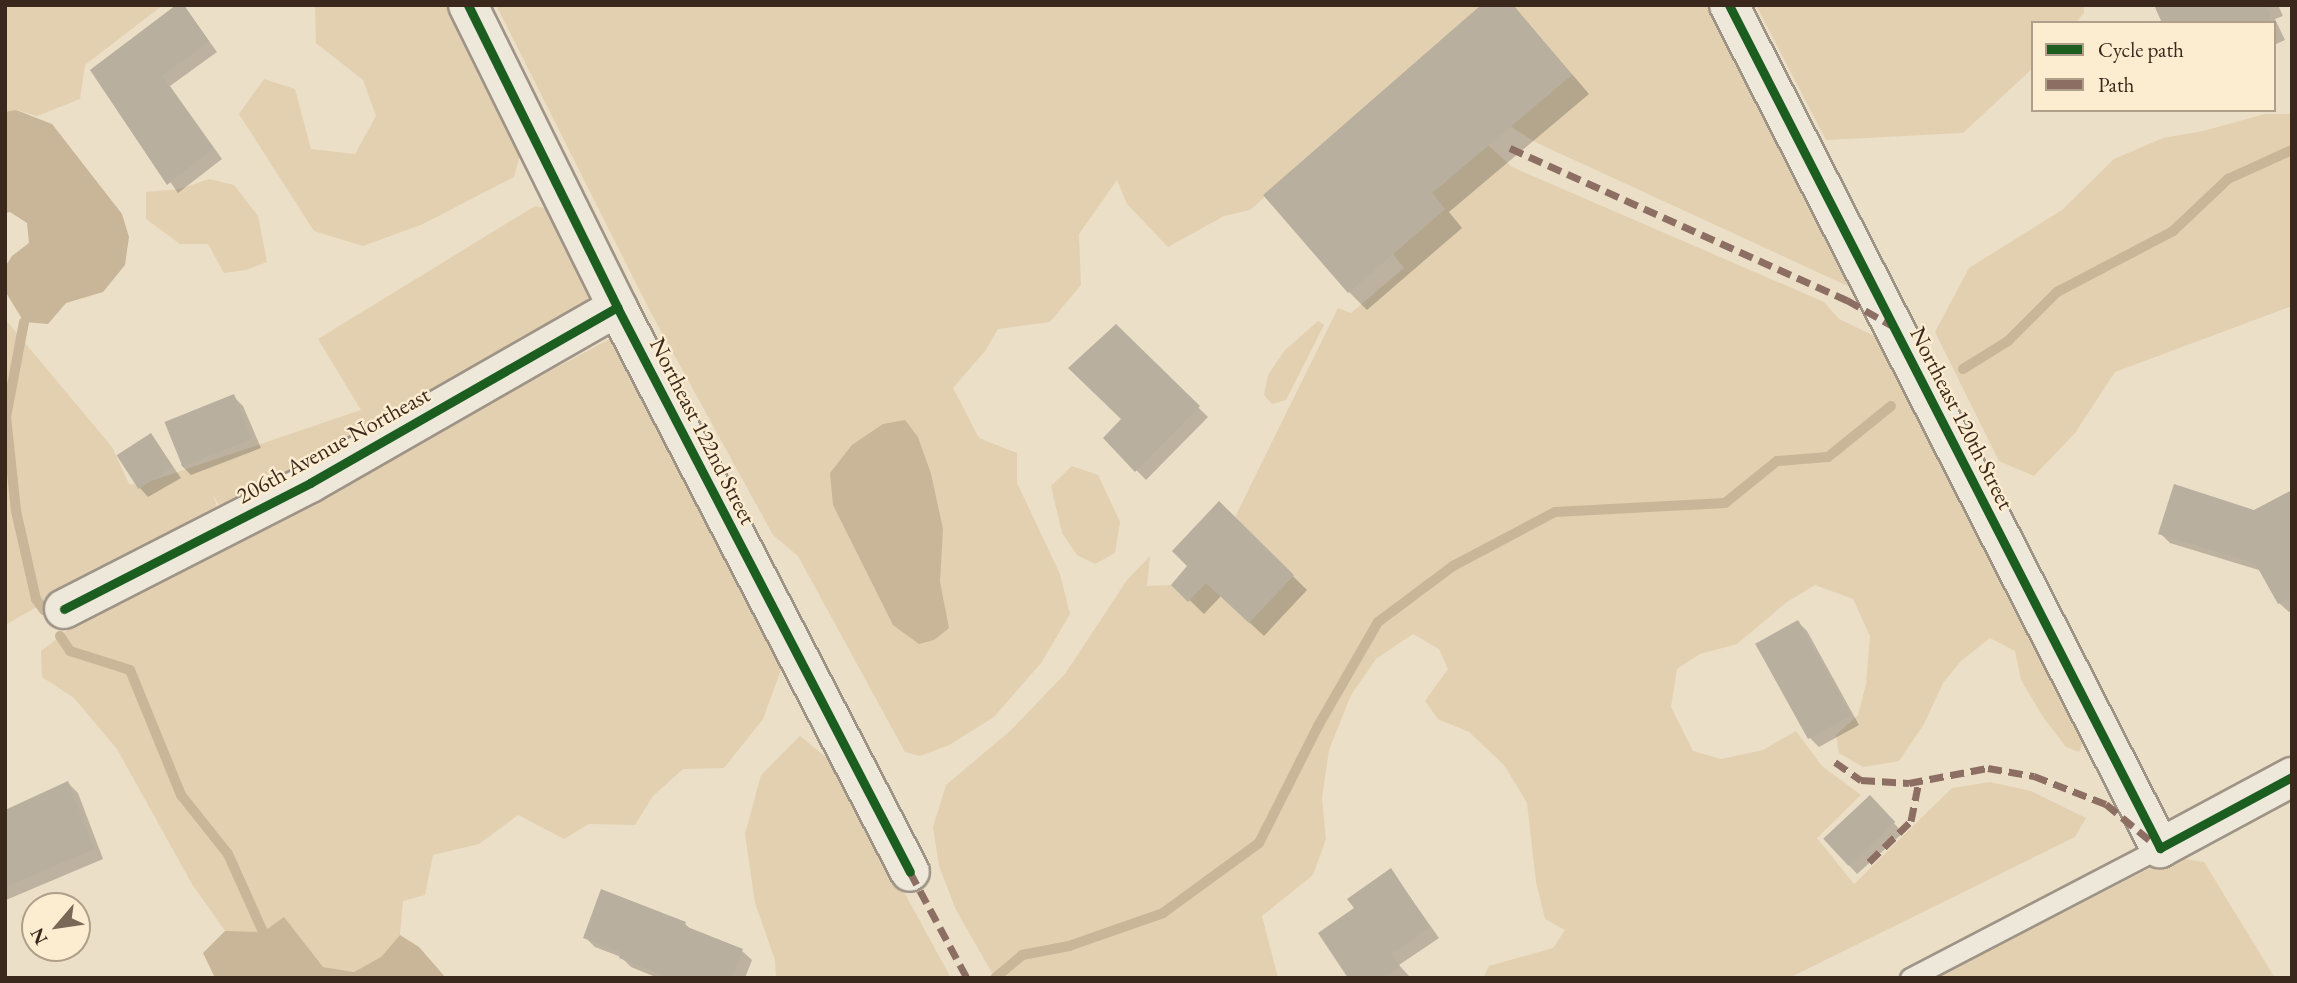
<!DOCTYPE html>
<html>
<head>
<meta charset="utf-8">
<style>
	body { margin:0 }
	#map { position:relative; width:2297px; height:983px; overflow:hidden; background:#ecdfc7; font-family:"EB Garamond",serif }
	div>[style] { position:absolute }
	.green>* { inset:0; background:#e2d0b0 }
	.water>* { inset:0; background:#c9b597 }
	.shadow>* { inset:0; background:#0003 }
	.stream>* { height:10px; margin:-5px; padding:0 5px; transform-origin:5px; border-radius:5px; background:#c9b597 }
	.building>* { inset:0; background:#b9af9f; transform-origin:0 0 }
	.roads { filter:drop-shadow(2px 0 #9e9486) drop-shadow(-2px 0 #9e9486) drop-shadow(0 2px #9e9486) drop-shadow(0 -2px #9e9486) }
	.service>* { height:19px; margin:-9.5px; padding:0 9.5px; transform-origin:9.5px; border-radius:9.5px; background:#eee8db }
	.minor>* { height:38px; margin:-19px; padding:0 19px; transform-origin:19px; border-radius:19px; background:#eee8db }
	.quiet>* { height:7px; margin-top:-3.5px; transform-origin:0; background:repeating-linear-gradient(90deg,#8d6e63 0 14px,transparent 0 21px) }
	.cycleway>* { height:9px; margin:-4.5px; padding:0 4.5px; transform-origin:4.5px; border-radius:4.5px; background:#1b5e20 }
	span { translate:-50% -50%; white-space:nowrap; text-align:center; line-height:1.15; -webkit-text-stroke:5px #fcedd1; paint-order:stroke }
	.street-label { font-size:23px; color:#3b281d }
	.frame { position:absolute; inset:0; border:7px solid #3b281d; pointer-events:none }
	.legend { position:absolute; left:2031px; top:21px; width:245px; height:91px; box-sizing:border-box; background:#fcedd1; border:2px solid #af9e89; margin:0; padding:9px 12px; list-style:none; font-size:21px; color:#3b281d }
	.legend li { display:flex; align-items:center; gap:14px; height:35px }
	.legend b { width:35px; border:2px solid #af9e89 }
	.north { position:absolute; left:21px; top:892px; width:70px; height:70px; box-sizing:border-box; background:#fcedd1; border:2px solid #af9e89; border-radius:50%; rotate:241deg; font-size:19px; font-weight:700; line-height:28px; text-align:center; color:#3b281d }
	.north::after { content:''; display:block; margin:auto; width:24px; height:32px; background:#796858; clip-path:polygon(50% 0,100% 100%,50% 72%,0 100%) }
</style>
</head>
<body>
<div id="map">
	<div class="green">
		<i style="clip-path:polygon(5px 5px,163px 5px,85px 65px,80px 99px,37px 116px,17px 110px,5px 112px)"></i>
		<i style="clip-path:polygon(315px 5px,448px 5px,522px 148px,514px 177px,423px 224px,363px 246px,314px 231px,239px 114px,264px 79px,295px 89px,311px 149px,355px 154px,376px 116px,363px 80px,316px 43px)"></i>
		<i style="clip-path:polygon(496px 5px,1481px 5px,1250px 210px,1224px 216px,1168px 247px,1127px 204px,1117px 180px,1079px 234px,1081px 285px,1050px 322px,998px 329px,985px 351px,953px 388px,979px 438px,1017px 453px,1017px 483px,1060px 574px,1070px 614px,1041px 663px,994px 717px,949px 745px,920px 756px,905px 752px,798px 556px,773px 535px,650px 311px)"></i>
		<i style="clip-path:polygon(1513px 5px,1712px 5px,1852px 288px,1535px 142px,1510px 126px,1572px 74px)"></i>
		<i style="clip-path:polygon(1756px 5px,2084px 5px,2084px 13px,2075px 23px,2033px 23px,2033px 68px,1963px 133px,1826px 140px)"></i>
		<i style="clip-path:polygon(2265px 114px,2292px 114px,2292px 306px,2115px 372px,2075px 433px,2034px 476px,1999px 461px,1935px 332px,1969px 268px,2062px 210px,2114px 159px,2163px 138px,2203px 131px)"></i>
		<i style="clip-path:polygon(1488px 145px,1512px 167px,1824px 302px,1839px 319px,1891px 344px,2084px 740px,2079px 752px,2066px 747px,2043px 717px,2021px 680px,2015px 651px,1990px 638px,1961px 661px,1943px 683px,1924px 724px,1899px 761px,1863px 767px,1839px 753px,1836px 735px,1858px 715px,1866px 684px,1870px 636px,1853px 599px,1815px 585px,1787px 602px,1737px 644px,1700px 654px,1677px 669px,1671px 707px,1693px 751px,1721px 759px,1763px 750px,1796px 731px,1822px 766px,1861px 795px,1817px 838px,1854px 884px,1952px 788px,1990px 782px,2031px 791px,2086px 818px,2075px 837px,1789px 978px,1483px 978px,1489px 966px,1553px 948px,1565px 930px,1545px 919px,1536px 882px,1527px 803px,1504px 765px,1469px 732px,1438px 719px,1425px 701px,1448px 669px,1439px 649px,1413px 634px,1376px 659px,1351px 695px,1329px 750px,1322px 798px,1326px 839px,1313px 875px,1262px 916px,1278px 978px,995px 978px,956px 910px,939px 866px,933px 827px,946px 785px,1010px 731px,1065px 674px,1127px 580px,1150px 556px,1147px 586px,1171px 585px,1188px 601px,1206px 583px,1249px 622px,1294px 575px,1235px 517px,1338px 308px,1351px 313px,1404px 268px,1393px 254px,1445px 209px,1432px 193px)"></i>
		<i style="clip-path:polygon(209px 179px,234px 185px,258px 216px,267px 262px,246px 270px,224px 273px,208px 244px,180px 244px,146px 219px,146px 192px,180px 189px)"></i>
		<i style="clip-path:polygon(535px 206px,553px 210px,591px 292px,574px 322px,222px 510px,212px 493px,217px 506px,5px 625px,5px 319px,112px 447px,129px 484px,139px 485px,361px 410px,318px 339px)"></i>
		<i style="clip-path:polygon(1318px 321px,1324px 325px,1286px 400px,1272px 404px,1264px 395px,1268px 375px,1284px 351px)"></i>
		<i style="clip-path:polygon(610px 339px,782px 667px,763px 719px,724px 768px,683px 769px,653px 796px,635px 825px,589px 824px,564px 839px,518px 815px,479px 844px,433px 855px,425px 895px,403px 901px,400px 935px,381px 957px,354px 972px,322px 967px,284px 918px,263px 932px,225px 931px,192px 884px,117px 749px,74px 698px,42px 677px,41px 651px,82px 619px)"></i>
		<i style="clip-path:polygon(1072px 466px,1098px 475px,1120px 522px,1115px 553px,1095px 564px,1077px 555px,1062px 533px,1051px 486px)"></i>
		<i style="clip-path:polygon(800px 736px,834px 764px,951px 978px,776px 978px,775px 960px,755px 903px,745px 834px,761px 775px)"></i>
		<i style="clip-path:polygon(2172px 857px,2204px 862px,2275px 978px,1936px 978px)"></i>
	</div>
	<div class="water">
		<i style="clip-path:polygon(16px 110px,52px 124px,122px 214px,129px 237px,125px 265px,103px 292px,66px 303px,48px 324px,24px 322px,5px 291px,5px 267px,12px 256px,29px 243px,27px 223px,10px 212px,5px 213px,5px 112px)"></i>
		<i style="clip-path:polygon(905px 420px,918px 437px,931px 474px,943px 529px,940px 582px,949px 628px,934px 640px,919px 644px,893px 625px,833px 505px,830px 473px,852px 445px,883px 424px)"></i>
		<i style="clip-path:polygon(284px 917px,323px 967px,354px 972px,381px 957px,400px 935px,419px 947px,446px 978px,215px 978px,203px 953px,225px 931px,263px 932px)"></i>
	</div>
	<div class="shadow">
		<i style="clip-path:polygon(183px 5px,217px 52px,170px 86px,222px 159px,178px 193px,93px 70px)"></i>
		<i style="clip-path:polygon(1484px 5px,1513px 5px,1589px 94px,1449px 212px,1462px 228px,1367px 310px,1349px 292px)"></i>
		<i style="clip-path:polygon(2156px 5px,2278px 5px,2283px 16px,2275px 19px,2285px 40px,2274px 45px,2274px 23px,2164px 23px)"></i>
		<i style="clip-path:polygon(1116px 326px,1208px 417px,1146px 480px,1105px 438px,1124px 419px)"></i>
		<i style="clip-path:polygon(233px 396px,243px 406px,261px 448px,191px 475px,181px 465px)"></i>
		<i style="clip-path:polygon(151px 435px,181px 478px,148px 497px,139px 487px)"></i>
		<i style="clip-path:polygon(2292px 492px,2292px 611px,2289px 612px,2279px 603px,2262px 571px,2170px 543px,2160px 533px,2255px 512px)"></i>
		<i style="clip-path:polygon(1219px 503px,1307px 590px,1264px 636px,1221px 596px,1204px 614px,1174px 585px,1189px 566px)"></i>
		<i style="clip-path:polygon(1798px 622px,1807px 631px,1859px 725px,1819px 747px,1809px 737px)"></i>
		<i style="clip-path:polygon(68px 783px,78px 793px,103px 859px,6px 900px,5px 812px)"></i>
		<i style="clip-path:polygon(1879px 807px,1903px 833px,1857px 874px,1824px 838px)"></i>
		<i style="clip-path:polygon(1391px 870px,1439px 938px,1399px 965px,1409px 976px,1406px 978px,1351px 978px,1356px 909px)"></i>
		<i style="clip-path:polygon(685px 924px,693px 931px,742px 951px,752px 960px,745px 978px,658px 978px,631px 967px,621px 957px,595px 947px,585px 937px)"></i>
	</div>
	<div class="stream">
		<i style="left:24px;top:322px;width:97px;rotate:100.7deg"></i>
		<i style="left:6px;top:417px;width:95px;rotate:83.9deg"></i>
		<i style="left:16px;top:511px;width:90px;rotate:77.2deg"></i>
		<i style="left:36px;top:599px;width:14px;rotate:54deg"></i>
		<i style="left:1963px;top:369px;width:53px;rotate:-31.9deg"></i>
		<i style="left:2008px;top:341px;width:69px;rotate:-45deg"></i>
		<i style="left:2057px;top:292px;width:131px;rotate:-27.7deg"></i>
		<i style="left:2173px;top:231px;width:76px;rotate:-43.4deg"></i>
		<i style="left:2228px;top:179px;width:70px;rotate:-24.4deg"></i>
		<i style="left:60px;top:636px;width:18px;rotate:56deg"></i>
		<i style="left:70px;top:651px;width:63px;rotate:17.6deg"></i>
		<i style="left:130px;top:670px;width:135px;rotate:67.8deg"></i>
		<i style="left:181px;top:795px;width:75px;rotate:51.5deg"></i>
		<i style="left:228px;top:854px;width:85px;rotate:65.8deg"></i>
		<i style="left:995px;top:978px;width:35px;rotate:-40deg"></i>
		<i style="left:1022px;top:955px;width:48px;rotate:-10.8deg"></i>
		<i style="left:1069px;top:946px;width:100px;rotate:-19.3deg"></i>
		<i style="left:1163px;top:913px;width:119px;rotate:-36.1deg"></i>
		<i style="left:1259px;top:843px;width:131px;rotate:-63.2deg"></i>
		<i style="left:1318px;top:726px;width:120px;rotate:-60deg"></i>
		<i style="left:1378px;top:622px;width:94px;rotate:-36.7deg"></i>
		<i style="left:1453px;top:566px;width:115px;rotate:-27.9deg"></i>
		<i style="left:1555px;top:512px;width:170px;rotate:-3deg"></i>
		<i style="left:1725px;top:503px;width:67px;rotate:-38.9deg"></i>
		<i style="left:1777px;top:461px;width:51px;rotate:-4.5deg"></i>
		<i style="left:1828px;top:457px;width:81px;rotate:-39deg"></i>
	</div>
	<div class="building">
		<i style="clip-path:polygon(176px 5px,184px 5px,209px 41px,162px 76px,213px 148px,167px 185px,90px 70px)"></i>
		<i style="clip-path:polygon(1481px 5px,1513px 5px,1572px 75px,1432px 193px,1445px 209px,1348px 293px,1263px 195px)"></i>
		<i style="clip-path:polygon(2154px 5px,2276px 5px,2267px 9px,2273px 23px,2162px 23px)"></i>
		<i style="clip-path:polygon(1116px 324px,1200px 406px,1135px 472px,1103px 438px,1121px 419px,1068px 368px)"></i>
		<i style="left:234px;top:394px;width:48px;height:75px;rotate:68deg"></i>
		<i style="left:151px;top:433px;width:40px;height:41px;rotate:57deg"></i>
		<i style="clip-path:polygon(2174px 484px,2254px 510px,2292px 490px,2292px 597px,2278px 604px,2255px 563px,2158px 534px)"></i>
		<i style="clip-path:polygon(1219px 501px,1294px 575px,1249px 623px,1206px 583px,1188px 602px,1171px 585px,1187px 566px,1172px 551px)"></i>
		<i style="left:1798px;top:620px;width:109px;height:49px;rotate:61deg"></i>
		<i style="clip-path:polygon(68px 781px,94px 849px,5px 887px,5px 810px)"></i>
		<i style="left:1870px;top:795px;width:37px;height:64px;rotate:47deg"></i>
		<i style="clip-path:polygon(1391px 868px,1430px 927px,1391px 954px,1400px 966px,1382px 978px,1348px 978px,1318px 933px,1354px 908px,1347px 899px)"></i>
		<i style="clip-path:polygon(601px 889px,686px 922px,685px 926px,743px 949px,732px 978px,671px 978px,619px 958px,621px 952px,583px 938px)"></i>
	</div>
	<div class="roads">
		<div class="service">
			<i style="left:1910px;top:978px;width:282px;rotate:-27.5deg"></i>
		</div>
		<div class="minor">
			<i style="left:468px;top:5px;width:337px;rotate:63.7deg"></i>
			<i style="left:617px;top:307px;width:636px;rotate:62.59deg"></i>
			<i style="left:1729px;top:5px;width:947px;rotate:62.92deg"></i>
			<i style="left:2160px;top:848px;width:150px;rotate:-28.3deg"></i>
			<i style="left:64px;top:609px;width:276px;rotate:-27.1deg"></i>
			<i style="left:310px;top:483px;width:354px;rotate:-29.8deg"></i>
		</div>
	</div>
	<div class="quiet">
		<i style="left:1510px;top:148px;width:370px;rotate:24.3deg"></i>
		<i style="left:1847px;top:300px;width:51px;rotate:29.6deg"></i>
		<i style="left:1835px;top:762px;width:32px;rotate:35deg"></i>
		<i style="left:1861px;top:780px;width:48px;rotate:3.6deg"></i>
		<i style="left:1909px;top:783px;width:80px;rotate:-10.8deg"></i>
		<i style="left:1988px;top:768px;width:47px;rotate:9.9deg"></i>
		<i style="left:2034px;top:776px;width:77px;rotate:21.3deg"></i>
		<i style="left:2106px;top:804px;width:60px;rotate:39.6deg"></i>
		<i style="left:1869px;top:862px;width:59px;rotate:-44.3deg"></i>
		<i style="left:1911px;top:821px;width:41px;rotate:-78.7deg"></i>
		<i style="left:910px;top:872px;width:120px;rotate:61.7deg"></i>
	</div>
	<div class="cycleway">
		<i style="left:468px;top:5px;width:337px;rotate:63.7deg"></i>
		<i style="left:617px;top:307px;width:636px;rotate:62.59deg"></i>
		<i style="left:1729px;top:5px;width:947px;rotate:62.92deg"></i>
		<i style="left:2160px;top:848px;width:150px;rotate:-28.3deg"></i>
		<i style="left:64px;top:609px;width:276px;rotate:-27.1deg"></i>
		<i style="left:310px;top:483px;width:354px;rotate:-29.8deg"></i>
	</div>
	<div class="street-label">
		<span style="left:1962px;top:418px;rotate:63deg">Northeast 120th Street</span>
		<span style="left:703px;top:431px;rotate:63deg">Northeast 122nd Street</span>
		<span style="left:333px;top:445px;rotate:-29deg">206th Avenue Northeast</span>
	</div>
	<div class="frame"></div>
	<ul class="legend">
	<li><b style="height:9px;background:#1b5e20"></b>Cycle path</li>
	<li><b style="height:9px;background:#8d6e63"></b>Path</li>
	</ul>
	<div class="north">N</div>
</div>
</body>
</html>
